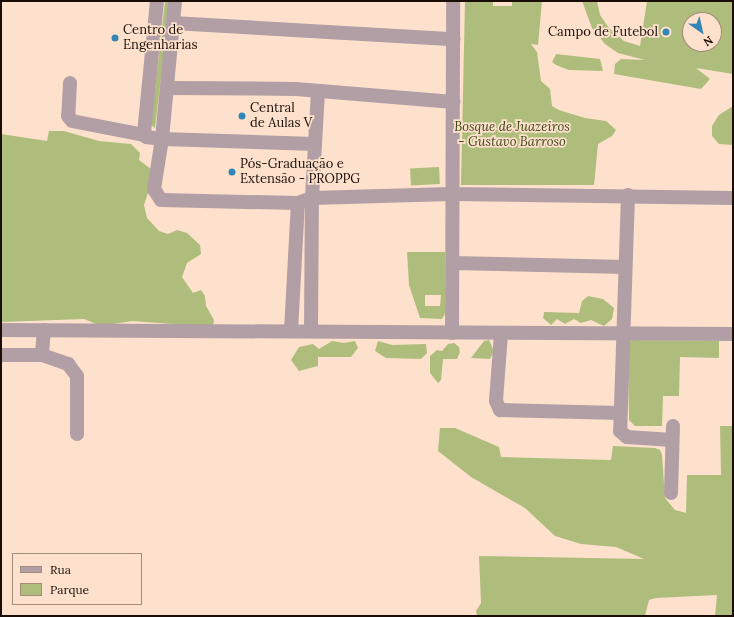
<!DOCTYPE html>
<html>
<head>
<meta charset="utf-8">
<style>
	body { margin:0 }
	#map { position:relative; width:734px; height:617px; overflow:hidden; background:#fde1cc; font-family:Lora,serif }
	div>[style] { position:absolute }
	.green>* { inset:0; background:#afbd7c; transform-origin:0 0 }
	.minor>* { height:14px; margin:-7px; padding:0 7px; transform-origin:7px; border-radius:7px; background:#b29fa5 }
	.dots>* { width:11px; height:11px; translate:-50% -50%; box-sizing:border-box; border:2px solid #fde1cc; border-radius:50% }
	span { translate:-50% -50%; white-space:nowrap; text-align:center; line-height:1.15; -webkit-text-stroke:3.5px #fde1cc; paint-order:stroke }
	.poi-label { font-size:13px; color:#190d05 }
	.left { translate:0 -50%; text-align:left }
	.right { translate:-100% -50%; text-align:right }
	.park-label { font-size:13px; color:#3c4415; font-style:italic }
	.frame { position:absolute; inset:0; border:2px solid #190d05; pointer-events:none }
	.legend { position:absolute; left:12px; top:553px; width:130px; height:52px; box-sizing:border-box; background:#fde1cc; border:1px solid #a28c7c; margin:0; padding:5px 7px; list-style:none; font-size:12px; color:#190d05 }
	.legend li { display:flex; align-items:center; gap:8px; height:20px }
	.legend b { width:20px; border:1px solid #a28c7c }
	.north { position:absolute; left:682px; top:12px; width:40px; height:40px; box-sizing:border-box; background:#fde1cc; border:1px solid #a28c7c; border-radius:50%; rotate:146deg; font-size:11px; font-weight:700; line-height:16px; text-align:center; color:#190d05 }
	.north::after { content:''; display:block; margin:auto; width:14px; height:18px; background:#3285b5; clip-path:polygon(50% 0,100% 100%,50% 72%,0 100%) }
</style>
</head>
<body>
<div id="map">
	<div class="green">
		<i style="clip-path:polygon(165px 1px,170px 1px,155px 128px,151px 125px)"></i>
		<i style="clip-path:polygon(465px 1px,493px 1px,493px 6px,512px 6px,512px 1px,542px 1px,538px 45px,531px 44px,537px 52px,541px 81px,550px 89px,552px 106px,559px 110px,585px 118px,606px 121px,616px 130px,612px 136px,598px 144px,594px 185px,461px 185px)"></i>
		<i style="clip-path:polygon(evenodd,582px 1px,597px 1px,600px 15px,609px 28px,624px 41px,640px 46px,647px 1px,733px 1px,733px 74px,696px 68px,710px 79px,701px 89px,614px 74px,615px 64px,621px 59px,645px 60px,618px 53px,605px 44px,592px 28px,582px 1px,690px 20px,714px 20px,714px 44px,690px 44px,690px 20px)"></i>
		<i style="clip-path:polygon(556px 54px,600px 59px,603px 71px,569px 70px,556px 65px,552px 62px)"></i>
		<i style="clip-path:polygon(733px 106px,733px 145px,719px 144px,712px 136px,712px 126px,719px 115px)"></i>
		<i style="clip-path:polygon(49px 131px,64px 131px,99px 141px,131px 144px,140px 153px,139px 160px,151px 169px,150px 187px,144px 205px,147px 218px,159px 231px,168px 234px,177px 230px,187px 233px,200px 245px,201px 254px,187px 263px,182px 277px,193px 293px,201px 290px,205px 296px,206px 306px,214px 320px,213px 327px,132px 321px,101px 326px,84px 319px,1px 322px,1px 134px,47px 141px)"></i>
		<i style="left:439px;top:167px;width:17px;height:29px;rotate:87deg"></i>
		<i style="clip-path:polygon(evenodd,407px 252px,445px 252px,445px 314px,442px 319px,420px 318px,409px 285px,407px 252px,425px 295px,441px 295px,440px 306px,425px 306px,425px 295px)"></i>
		<i style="clip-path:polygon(588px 296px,603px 299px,614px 308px,612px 319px,604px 326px,591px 320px,581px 323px,574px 319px,565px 324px,557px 319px,551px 325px,543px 318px,544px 312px,579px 313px,582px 301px)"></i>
		<i style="clip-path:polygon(489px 340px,494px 351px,490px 359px,471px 358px,484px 341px)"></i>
		<i style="clip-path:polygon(631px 340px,719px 341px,719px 358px,680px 357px,679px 396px,663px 396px,662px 426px,635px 426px,629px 420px,628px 343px)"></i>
		<i style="clip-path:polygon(332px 341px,344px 343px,355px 341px,358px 348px,351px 357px,318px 357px,318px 366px,299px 371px,291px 360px,299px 347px,313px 344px,319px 349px)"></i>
		<i style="clip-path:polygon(378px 341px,392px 345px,426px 344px,427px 353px,421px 359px,386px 358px,375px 351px)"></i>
		<i style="clip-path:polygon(454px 343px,459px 347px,460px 352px,457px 359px,443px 359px,441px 380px,438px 383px,430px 373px,430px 356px,437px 350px,442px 351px,448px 344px)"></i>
		<i style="clip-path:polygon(720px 426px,733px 426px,733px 616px,715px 616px,717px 595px,656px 598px,649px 600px,645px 616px,477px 616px,476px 611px,481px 603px,479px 556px,644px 559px,616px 547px,581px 544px,555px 536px,525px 508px,471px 477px,438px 451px,440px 428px,455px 428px,499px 447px,501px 457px,611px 460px,613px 446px,655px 448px,660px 450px,662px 455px,665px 498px,675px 510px,686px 513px,687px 475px,721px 475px)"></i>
	</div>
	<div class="minor">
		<i style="left:157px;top:1px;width:133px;rotate:95.6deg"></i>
		<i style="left:144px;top:133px;width:4px;rotate:63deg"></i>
		<i style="left:146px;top:137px;width:16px;rotate:7deg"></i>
		<i style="left:162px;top:139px;width:51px;rotate:99.1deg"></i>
		<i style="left:154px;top:189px;width:13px;rotate:58deg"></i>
		<i style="left:161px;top:200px;width:137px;rotate:1.3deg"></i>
		<i style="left:298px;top:203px;width:15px;rotate:-20deg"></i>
		<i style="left:312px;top:198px;width:139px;rotate:-1.6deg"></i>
		<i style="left:451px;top:194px;width:282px;rotate:0.8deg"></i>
		<i style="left:175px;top:1px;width:139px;rotate:95.4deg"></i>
		<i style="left:162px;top:139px;width:153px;rotate:1.9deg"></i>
		<i style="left:173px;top:23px;width:281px;rotate:3.3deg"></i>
		<i style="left:70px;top:83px;width:33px;rotate:93deg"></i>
		<i style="left:68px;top:116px;width:6px;rotate:51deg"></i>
		<i style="left:72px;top:121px;width:73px;rotate:11deg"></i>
		<i style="left:167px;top:88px;width:129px;rotate:0.4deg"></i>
		<i style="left:296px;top:89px;width:158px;rotate:4.7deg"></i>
		<i style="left:628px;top:195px;width:236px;rotate:91.9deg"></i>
		<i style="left:620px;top:431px;width:9px;rotate:41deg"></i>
		<i style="left:627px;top:437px;width:45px;rotate:3.8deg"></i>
		<i style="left:453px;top:263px;width:172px;rotate:1.3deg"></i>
		<i style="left:1px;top:330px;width:732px;rotate:0.31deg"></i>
		<i style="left:44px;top:330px;width:25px;rotate:95deg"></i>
		<i style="left:42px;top:355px;width:28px;rotate:19deg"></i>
		<i style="left:68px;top:364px;width:15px;rotate:53deg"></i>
		<i style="left:77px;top:376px;width:58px;rotate:90deg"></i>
		<i style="left:291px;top:331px;width:128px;rotate:-86.9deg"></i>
		<i style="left:311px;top:331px;width:133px;rotate:-89.6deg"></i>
		<i style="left:312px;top:198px;width:107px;rotate:-86.8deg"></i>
		<i style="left:452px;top:333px;width:332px;rotate:-89.8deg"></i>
		<i style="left:501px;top:334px;width:67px;rotate:94.3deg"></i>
		<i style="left:496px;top:401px;width:10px;rotate:66deg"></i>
		<i style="left:500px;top:410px;width:120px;rotate:1.4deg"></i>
		<i style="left:1px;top:355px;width:41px"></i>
		<i style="left:671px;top:493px;width:67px;rotate:-88.3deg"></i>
	</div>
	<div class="dots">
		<i style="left:666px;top:32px;background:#3285b5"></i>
		<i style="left:115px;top:38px;background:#3285b5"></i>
		<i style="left:242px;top:116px;background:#3285b5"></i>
		<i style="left:232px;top:172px;background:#3285b5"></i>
	</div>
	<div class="poi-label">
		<span class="left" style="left:123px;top:38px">Centro de<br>Engenharias</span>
		<span class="right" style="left:658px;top:32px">Campo de Futebol</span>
		<span class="left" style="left:250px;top:116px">Central<br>de Aulas V</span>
		<span class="left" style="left:240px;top:172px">Pós-Graduação e<br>Extensão - PROPPG</span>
	</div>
	<div class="park-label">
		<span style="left:512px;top:135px">Bosque de Juazeiros<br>- Gustavo Barroso</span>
	</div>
	<div class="frame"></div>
	<ul class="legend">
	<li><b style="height:5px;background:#b29fa5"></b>Rua</li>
	<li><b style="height:11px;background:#afbd7c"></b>Parque</li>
	</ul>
	<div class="north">N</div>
</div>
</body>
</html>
